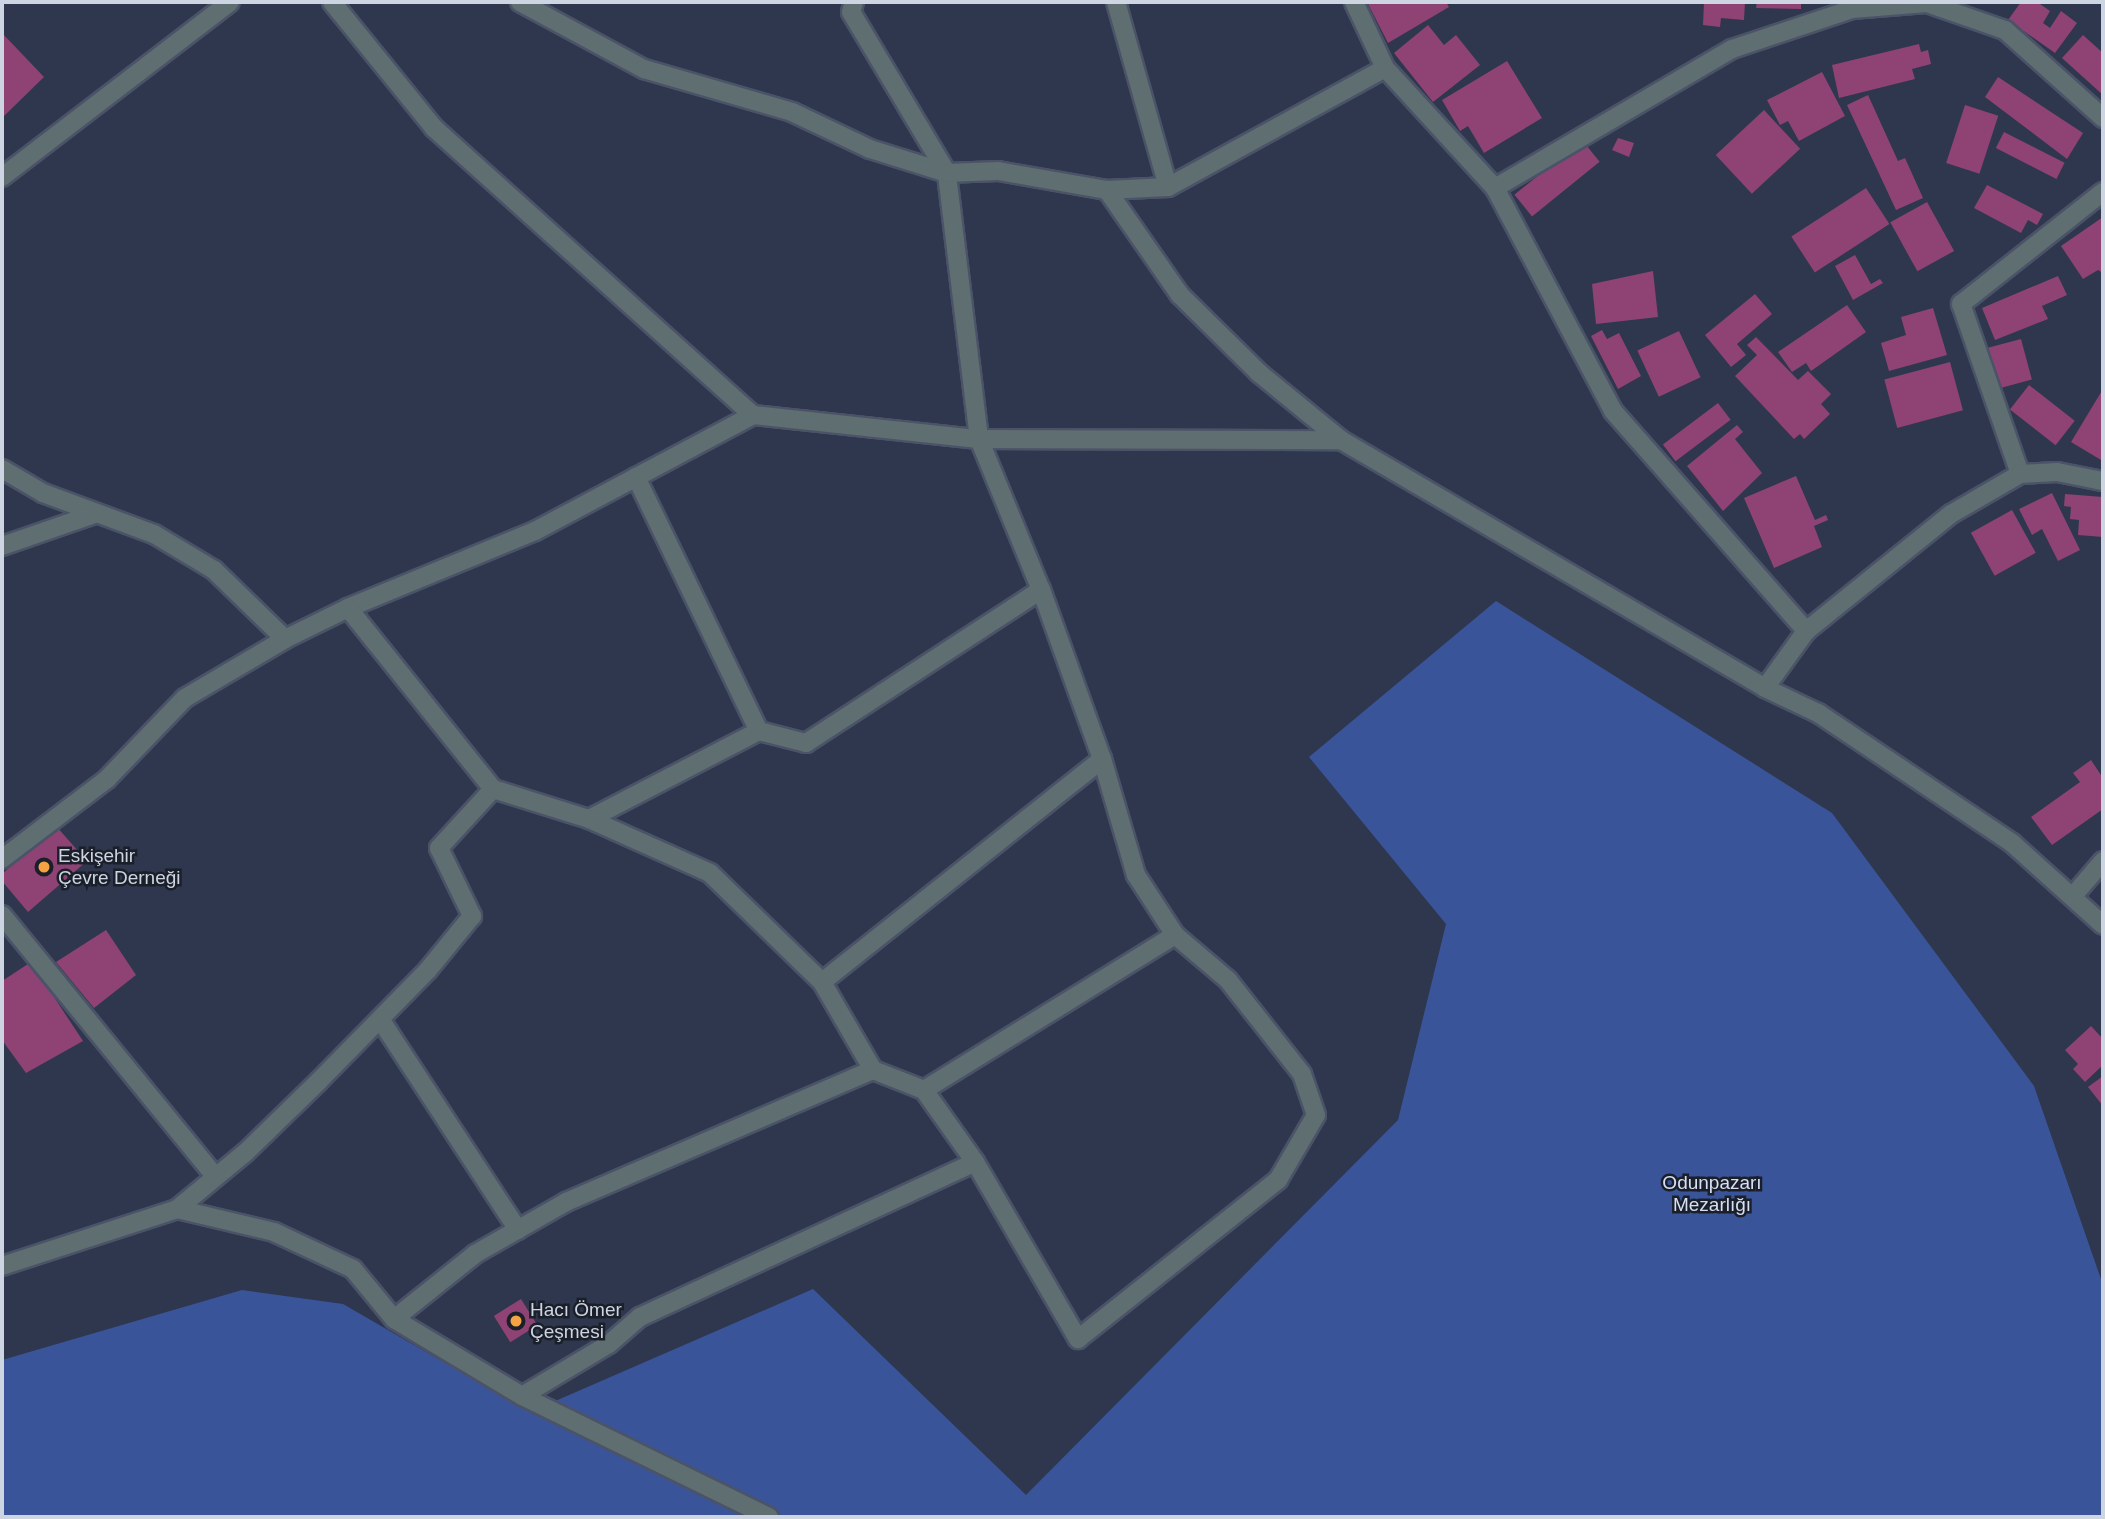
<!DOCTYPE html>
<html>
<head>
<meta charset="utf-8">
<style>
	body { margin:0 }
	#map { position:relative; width:2105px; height:1519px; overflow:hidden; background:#2e374d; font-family:Arial,sans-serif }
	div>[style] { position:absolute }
	.green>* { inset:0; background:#3a549a }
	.building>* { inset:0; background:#8e4374; transform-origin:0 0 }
	.roads { filter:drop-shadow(2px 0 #4b5368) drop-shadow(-2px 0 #4b5368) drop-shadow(0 2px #4b5368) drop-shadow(0 -2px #4b5368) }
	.minor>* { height:18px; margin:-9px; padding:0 9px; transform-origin:9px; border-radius:9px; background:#5f6e70 }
	.dots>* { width:19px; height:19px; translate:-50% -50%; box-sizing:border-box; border:4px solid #1a1f29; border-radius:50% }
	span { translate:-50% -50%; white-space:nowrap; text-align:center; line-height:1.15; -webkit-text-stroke:5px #1a1f29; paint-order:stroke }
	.poi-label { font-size:19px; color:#cdd4e2 }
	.left { translate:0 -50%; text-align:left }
	.park-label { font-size:19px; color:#d6dff4 }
	.frame { position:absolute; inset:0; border:4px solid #cdd4e2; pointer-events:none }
</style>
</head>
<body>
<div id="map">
	<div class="green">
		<i style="clip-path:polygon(1496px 601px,1832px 813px,2034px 1086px,2103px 1285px,2103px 1517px,2px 1517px,2px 1360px,242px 1290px,343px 1304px,530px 1412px,813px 1289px,1026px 1495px,1398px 1120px,1446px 924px,1309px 757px)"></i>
	</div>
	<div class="building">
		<i style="clip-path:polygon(1367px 2px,1446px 2px,1449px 7px,1388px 43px)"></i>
		<i style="clip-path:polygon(1704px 2px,1745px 2px,1744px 20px,1721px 18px,1720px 27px,1703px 25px)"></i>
		<i style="clip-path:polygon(1757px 2px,1801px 2px,1801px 9px,1756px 8px)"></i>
		<i style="clip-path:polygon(2021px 2px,2037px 2px,2050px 11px,2043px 23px,2050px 28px,2061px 11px,2077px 23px,2055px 53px,2008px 20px)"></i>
		<i style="clip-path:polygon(1428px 25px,1444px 45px,1456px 35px,1480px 65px,1433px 102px,1394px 53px)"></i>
		<i style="clip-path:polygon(2px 33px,44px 77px,2px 118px)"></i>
		<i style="clip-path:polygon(2083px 35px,2103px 53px,2103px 95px,2062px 58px)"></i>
		<i style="clip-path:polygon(1919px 44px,1921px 52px,1928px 50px,1931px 64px,1912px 69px,1915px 79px,1839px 98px,1832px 65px)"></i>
		<i style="clip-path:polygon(1507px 61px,1542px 118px,1484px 153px,1468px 126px,1460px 131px,1442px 100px)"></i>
		<i style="clip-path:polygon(1822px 72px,1845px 116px,1799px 141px,1788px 121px,1780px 125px,1767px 100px)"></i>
		<i style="clip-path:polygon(1998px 77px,2083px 133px,2067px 159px,1985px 97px)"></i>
		<i style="clip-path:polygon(1868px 95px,1898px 161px,1905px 158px,1923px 198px,1896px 210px,1847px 105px)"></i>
		<i style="left:1965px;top:105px;width:35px;height:61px;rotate:18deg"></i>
		<i style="left:1764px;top:110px;width:53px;height:66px;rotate:47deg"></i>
		<i style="left:2004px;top:132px;width:68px;height:18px;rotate:27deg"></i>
		<i style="clip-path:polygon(1618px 138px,1634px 143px,1629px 157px,1612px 150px)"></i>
		<i style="left:1582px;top:140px;width:28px;height:87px;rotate:51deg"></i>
		<i style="clip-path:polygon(1987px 185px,2043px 214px,2037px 225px,2028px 220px,2021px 233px,1974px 208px)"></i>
		<i style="left:1866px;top:188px;width:43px;height:89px;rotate:57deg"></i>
		<i style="left:1927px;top:202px;width:56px;height:42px;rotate:61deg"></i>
		<i style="clip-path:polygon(2103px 217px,2103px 273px,2098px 270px,2083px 279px,2061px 246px)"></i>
		<i style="clip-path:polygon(1855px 255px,1871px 284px,1880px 279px,1883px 283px,1853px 300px,1835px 266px)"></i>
		<i style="clip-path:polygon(1653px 271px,1658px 317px,1596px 324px,1592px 284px)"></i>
		<i style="clip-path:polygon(2058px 276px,2067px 295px,2042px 306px,2048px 319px,1995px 340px,1982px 308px)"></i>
		<i style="clip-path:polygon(1755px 294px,1772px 314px,1737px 344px,1746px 355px,1731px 367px,1705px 335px)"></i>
		<i style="clip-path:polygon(1847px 305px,1866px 332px,1811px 371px,1806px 363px,1792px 372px,1778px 352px)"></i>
		<i style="clip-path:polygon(1933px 308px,1947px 355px,1889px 371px,1881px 343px,1906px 335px,1901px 317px)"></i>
		<i style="clip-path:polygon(1602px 330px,1607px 339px,1619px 333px,1641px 376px,1618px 389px,1591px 336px)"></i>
		<i style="left:1679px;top:331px;width:51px;height:46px;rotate:65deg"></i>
		<i style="clip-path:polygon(1756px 337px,1798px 380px,1808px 371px,1831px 394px,1821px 404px,1830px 414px,1804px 439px,1800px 434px,1794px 439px,1735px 376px,1757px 355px,1747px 345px)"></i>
		<i style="left:2021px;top:339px;width:42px;height:40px;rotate:75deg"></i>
		<i style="left:1950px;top:362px;width:50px;height:68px;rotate:75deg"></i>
		<i style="left:2029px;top:385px;width:58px;height:31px;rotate:38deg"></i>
		<i style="clip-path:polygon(2103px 389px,2103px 457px,2101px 460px,2071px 442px)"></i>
		<i style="left:1718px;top:403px;width:21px;height:69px;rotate:53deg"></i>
		<i style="clip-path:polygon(1737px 425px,1743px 432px,1735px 439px,1762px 473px,1723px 511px,1687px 466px)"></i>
		<i style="clip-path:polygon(1796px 476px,1815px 520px,1826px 515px,1828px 520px,1814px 526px,1822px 547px,1774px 568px,1744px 498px)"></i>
		<i style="clip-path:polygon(2052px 493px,2080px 550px,2058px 561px,2042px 529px,2032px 535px,2019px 509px)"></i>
		<i style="clip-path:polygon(2065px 494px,2103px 497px,2103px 537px,2078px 535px,2079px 520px,2070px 519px,2071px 507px,2064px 506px)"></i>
		<i style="left:2012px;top:510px;width:49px;height:47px;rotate:61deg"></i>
		<i style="clip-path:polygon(2091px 760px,2103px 778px,2103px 809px,2052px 845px,2031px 817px,2080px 782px,2073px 773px)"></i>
		<i style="clip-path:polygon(56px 826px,87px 861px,28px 912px,2px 881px,2px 874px)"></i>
		<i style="clip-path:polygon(106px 930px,136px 975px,94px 1008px,56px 962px)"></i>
		<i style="clip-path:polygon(31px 962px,83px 1041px,26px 1073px,2px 1040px,2px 981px)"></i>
		<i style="clip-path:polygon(2091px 1026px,2103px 1039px,2103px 1065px,2085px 1082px,2073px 1069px,2078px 1064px,2065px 1050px)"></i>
		<i style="clip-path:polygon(2103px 1076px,2103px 1106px,2088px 1087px)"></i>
		<i style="left:521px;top:1299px;width:31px;height:32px;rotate:58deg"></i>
	</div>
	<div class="roads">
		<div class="minor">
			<i style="left:332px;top:2px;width:162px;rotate:51deg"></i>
			<i style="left:434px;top:128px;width:429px;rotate:42deg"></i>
			<i style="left:753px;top:415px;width:227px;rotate:6.1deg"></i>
			<i style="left:979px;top:439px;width:268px;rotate:-96.9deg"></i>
			<i style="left:947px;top:173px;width:187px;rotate:-120.8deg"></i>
			<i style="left:851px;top:12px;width:10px;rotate:-73deg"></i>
			<i style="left:520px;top:2px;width:141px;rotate:28.4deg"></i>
			<i style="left:644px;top:69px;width:154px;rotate:16.2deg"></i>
			<i style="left:792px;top:112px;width:86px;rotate:25.4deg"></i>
			<i style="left:870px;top:149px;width:81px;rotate:17.3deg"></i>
			<i style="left:947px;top:173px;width:51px;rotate:-2.2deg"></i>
			<i style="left:998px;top:171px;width:111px;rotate:9.9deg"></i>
			<i style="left:1107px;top:190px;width:128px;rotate:55.2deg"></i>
			<i style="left:1180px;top:295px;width:111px;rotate:44.6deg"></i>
			<i style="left:1259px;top:373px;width:106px;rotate:39.3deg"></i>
			<i style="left:1341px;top:440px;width:491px;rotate:30.3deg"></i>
			<i style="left:1765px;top:688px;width:59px;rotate:25.3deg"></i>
			<i style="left:1818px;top:713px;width:234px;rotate:33.8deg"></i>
			<i style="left:2012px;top:843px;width:122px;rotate:42deg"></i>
			<i style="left:1354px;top:2px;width:73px;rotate:64.8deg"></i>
			<i style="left:1385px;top:68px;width:163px;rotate:47.5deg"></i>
			<i style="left:1495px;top:188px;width:252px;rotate:62.1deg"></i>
			<i style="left:1613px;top:411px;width:293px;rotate:48.7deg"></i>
			<i style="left:2px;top:177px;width:287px;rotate:-37.5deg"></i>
			<i style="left:1168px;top:187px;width:247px;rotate:-28.7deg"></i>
			<i style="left:1495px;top:188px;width:275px;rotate:-30.4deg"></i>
			<i style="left:1732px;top:49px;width:126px;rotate:-18.4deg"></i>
			<i style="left:1852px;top:9px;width:75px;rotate:-4.6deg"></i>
			<i style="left:1927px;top:3px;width:83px;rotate:19.1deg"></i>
			<i style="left:2005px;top:30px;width:132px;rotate:41.9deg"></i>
			<i style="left:1107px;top:190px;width:61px;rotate:-2.8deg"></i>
			<i style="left:1168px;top:187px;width:192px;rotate:-105.7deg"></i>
			<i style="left:2px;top:469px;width:48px;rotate:30.3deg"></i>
			<i style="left:43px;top:493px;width:118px;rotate:20.3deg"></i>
			<i style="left:154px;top:534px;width:70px;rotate:31deg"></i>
			<i style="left:214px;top:570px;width:99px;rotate:44.2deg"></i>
			<i style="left:2020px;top:474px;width:180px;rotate:-109.1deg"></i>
			<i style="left:1961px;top:304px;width:181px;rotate:-38.3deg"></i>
			<i style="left:636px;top:477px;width:282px;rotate:64.2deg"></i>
			<i style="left:759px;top:731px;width:49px;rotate:14.3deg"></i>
			<i style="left:806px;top:743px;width:280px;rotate:-33.1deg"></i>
			<i style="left:1041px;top:590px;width:163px;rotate:-112.3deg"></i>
			<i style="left:979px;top:439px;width:362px;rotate:0.2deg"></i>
			<i style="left:2px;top:546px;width:98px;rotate:-19deg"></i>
			<i style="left:348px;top:608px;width:202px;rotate:-22.4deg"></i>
			<i style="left:535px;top:531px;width:247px;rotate:-28deg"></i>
			<i style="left:1765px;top:688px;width:70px;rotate:-54.3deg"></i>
			<i style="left:1806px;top:631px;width:186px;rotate:-38.9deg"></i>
			<i style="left:1951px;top:514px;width:80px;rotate:-30.1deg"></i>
			<i style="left:2020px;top:474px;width:37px;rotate:-3deg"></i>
			<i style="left:2057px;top:472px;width:47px;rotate:11.1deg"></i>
			<i style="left:589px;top:819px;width:191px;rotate:-27.4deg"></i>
			<i style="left:2px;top:859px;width:132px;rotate:-37.3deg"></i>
			<i style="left:107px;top:779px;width:112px;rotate:-46.1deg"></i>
			<i style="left:185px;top:698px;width:116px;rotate:-30.5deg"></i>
			<i style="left:285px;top:639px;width:70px;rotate:-26.2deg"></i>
			<i style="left:348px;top:608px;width:232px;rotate:51.3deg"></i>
			<i style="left:493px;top:789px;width:80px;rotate:132.5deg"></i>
			<i style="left:439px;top:848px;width:76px;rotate:64.1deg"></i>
			<i style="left:472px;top:916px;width:70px;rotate:129.2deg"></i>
			<i style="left:428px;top:970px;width:156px;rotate:134.5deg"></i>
			<i style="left:319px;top:1081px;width:102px;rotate:135.8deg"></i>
			<i style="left:246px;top:1152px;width:89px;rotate:140.4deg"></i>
			<i style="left:2073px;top:896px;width:46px;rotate:-49.4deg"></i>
			<i style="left:2px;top:915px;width:338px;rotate:50.8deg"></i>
			<i style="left:822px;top:982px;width:358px;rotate:-38.5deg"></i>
			<i style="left:380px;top:1019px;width:252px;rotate:56.8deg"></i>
			<i style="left:924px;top:1090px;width:295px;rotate:-31.7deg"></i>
			<i style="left:975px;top:1162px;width:205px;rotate:59.8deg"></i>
			<i style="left:1078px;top:1339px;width:256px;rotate:-38.5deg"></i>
			<i style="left:1278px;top:1180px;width:75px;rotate:-59.7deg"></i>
			<i style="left:1316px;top:1115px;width:43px;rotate:-108.9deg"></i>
			<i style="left:1302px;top:1074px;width:120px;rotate:-128.2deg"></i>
			<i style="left:1228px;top:980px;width:70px;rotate:-139.7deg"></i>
			<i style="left:1175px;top:935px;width:72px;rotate:-123deg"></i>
			<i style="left:1136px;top:875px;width:121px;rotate:-106.3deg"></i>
			<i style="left:1102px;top:759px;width:180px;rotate:-109.8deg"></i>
			<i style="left:2px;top:1266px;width:184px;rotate:-18deg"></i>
			<i style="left:177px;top:1209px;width:100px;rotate:13.3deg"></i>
			<i style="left:274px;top:1232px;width:87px;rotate:25.1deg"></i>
			<i style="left:353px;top:1269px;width:65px;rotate:50.6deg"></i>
			<i style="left:394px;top:1319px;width:149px;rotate:31deg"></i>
			<i style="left:522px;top:1396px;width:275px;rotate:26.1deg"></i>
			<i style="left:394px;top:1319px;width:104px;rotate:-38.7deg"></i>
			<i style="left:475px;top:1254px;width:105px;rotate:-29.7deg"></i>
			<i style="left:566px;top:1202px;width:334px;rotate:-23.3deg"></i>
			<i style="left:873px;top:1070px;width:102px;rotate:-120.1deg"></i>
			<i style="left:822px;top:982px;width:156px;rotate:-135.8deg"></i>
			<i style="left:710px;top:873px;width:133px;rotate:-155.9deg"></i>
			<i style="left:589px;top:819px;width:101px;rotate:-162.6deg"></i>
			<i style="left:522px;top:1396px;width:101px;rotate:-30.9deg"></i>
			<i style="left:609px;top:1344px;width:41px;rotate:-41.1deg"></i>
			<i style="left:640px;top:1317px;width:369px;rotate:-24.8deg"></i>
			<i style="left:975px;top:1162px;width:88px;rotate:-125.3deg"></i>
			<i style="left:924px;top:1090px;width:55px;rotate:-158.6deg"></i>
		</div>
	</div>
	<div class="dots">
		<i style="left:44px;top:867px;background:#f4a344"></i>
		<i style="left:516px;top:1321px;background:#f4a344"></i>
	</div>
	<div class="poi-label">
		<span class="left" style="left:58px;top:867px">Eskişehir<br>Çevre Derneği</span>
		<span class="left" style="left:530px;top:1321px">Hacı Ömer<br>Çeşmesi</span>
	</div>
	<div class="park-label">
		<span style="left:1712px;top:1194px">Odunpazarı<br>Mezarlığı</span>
	</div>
	<div class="frame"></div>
</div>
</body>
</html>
